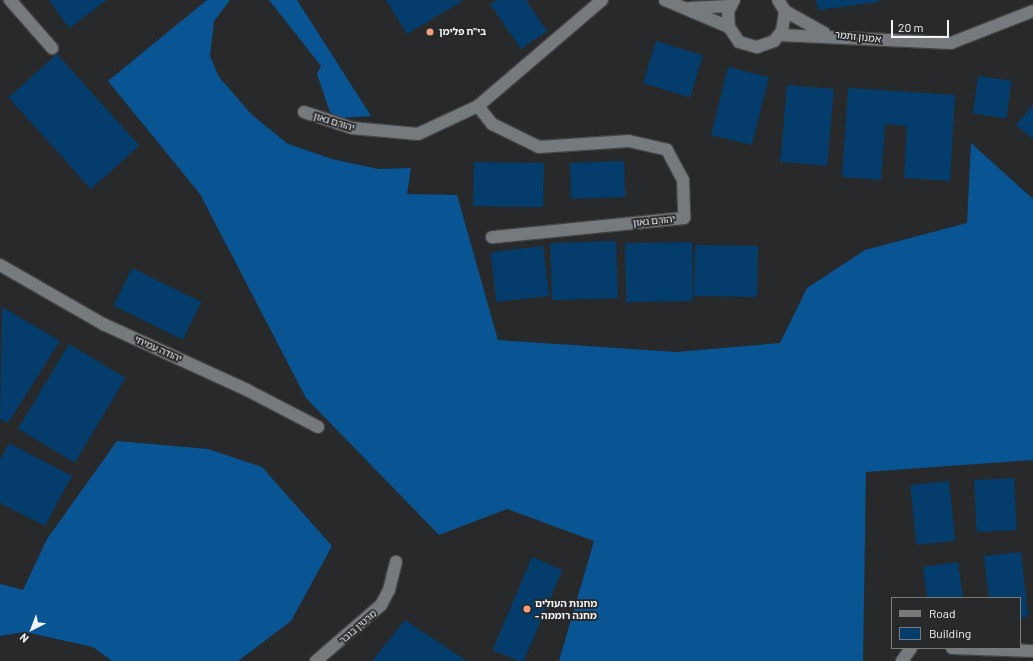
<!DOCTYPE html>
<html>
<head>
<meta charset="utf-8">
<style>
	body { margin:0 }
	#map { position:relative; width:1033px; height:661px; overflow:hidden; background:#27292b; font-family:Barlow,"Noto Sans Hebrew",sans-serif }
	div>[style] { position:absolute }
	.forest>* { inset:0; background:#095594 }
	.building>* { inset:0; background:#043d6c; transform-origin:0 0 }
	.roads { filter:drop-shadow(1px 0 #424445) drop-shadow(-1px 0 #424445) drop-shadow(0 1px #424445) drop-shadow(0 -1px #424445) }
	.minor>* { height:12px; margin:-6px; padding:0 6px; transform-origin:6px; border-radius:6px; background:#777a7c }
	.dots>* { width:11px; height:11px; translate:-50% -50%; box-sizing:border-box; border:2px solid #27292b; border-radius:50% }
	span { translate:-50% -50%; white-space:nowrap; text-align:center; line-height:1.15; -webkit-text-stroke:3.5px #27292b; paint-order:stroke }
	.poi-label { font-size:10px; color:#f3f4f6; font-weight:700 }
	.left { translate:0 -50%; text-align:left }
	.street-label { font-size:10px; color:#f3f4f6 }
	.legend { position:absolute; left:891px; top:597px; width:130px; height:52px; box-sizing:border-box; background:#27292b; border:1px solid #797a7c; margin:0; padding:5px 7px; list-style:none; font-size:12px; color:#f3f4f6 }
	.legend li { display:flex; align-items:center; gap:8px; height:20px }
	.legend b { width:20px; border:1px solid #797a7c }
	.north { position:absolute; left:12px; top:609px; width:40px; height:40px; -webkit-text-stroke:3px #27292b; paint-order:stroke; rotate:222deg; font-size:11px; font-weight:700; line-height:16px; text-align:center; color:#f3f4f6 }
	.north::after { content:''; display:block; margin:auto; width:14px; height:18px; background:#f3f4f6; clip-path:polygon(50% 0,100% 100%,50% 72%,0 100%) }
	.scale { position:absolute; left:891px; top:20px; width:58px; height:18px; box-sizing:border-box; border:2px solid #f3f4f6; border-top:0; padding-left:5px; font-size:12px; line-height:14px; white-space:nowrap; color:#f3f4f6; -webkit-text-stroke:3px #27292b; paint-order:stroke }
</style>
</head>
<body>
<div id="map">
	<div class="forest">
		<i style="clip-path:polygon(207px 0,230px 0,214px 21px,210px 56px,219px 77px,252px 115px,288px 144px,332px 159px,378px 169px,411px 168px,407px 194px,457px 195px,498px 340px,676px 352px,780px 343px,807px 288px,865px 250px,967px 223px,971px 143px,1033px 199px,1033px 460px,866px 472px,863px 661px,559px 661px,594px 541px,507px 509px,439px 535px,306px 398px,200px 194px,108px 81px)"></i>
		<i style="clip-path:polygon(269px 0,297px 0,371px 116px,340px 118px,330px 112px,317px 74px,321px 66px)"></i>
		<i style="clip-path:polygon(117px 441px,208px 449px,262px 467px,332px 546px,291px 621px,238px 661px,112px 661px,93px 647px,25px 632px,0 636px,0 584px,23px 590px,47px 539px)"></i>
	</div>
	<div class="building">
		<i style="clip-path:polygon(49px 0,107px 0,69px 28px)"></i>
		<i style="clip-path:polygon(386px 0,464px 0,407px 34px)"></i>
		<i style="clip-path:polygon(496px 0,526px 0,547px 31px,521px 49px,490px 4px)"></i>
		<i style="clip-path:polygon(816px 0,879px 0,879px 2px,818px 10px)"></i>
		<i style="left:656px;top:41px;width:49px;height:44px;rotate:17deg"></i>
		<i style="left:57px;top:54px;width:123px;height:65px;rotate:48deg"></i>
		<i style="left:728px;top:67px;width:42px;height:70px;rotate:14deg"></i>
		<i style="left:978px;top:76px;width:34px;height:38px;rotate:8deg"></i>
		<i style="left:787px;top:85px;width:47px;height:77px;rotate:5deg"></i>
		<i style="clip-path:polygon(848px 88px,955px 95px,950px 181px,904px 178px,907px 126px,885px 124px,881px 180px,842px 177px)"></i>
		<i style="clip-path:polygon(1033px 105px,1033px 139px,1016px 125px)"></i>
		<i style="left:624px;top:161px;width:36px;height:54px;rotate:88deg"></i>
		<i style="left:474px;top:162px;width:70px;height:44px;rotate:1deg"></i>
		<i style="left:616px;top:241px;width:57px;height:66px;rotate:88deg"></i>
		<i style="left:692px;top:242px;width:59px;height:67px;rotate:89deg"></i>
		<i style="left:695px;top:245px;width:63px;height:51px;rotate:1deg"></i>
		<i style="left:543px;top:246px;width:50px;height:53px;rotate:83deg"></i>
		<i style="left:132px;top:268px;width:77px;height:42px;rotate:26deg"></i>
		<i style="clip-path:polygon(2px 307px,60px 341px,8px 423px,0 419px)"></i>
		<i style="left:69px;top:344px;width:66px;height:99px;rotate:31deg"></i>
		<i style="clip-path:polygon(9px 443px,72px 476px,45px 526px,0 503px,0 460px)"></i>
		<i style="left:1014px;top:478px;width:52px;height:40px;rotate:87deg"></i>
		<i style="left:949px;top:481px;width:60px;height:39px;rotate:84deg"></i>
		<i style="clip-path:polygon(1021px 552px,1028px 617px,1020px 618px,1020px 598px,989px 598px,984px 556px)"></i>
		<i style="left:532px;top:557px;width:33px;height:101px;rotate:23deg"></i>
		<i style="clip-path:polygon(958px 562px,963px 598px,927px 598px,923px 567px)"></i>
		<i style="clip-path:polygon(405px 620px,467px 661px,372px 661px)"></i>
	</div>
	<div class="roads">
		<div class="minor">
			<i style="left:10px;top:0;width:64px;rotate:48.8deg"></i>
			<i style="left:665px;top:0;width:69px;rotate:22.9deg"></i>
			<i style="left:734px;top:0;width:13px;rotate:117deg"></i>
			<i style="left:728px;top:12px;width:15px;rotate:86deg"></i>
			<i style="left:729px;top:27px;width:18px;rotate:56deg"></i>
			<i style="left:739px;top:42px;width:19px;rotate:16deg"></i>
			<i style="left:757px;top:47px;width:18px;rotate:-19deg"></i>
			<i style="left:774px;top:41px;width:13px;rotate:-51deg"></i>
			<i style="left:782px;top:31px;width:20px;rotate:-81deg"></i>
			<i style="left:785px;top:11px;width:13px;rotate:-122deg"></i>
			<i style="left:690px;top:8px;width:39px;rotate:-3deg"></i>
			<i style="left:785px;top:11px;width:45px;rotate:29.4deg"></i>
			<i style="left:780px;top:35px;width:171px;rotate:2.7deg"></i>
			<i style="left:951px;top:43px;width:88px;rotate:-21.3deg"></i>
			<i style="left:478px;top:106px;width:23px;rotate:52deg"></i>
			<i style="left:492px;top:124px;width:52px;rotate:26.1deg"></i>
			<i style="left:539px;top:147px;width:90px;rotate:-3.8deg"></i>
			<i style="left:629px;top:141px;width:39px;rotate:13deg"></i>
			<i style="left:667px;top:150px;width:34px;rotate:62deg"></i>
			<i style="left:683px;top:180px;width:38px;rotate:88deg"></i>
			<i style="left:684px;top:218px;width:193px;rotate:174.3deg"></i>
			<i style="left:304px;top:112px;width:51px;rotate:18.4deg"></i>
			<i style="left:352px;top:128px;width:66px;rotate:5.2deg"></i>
			<i style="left:418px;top:134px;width:66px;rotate:-25deg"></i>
			<i style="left:478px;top:106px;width:163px;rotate:-40.5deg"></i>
			<i style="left:0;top:265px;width:119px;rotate:29.8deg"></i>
			<i style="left:103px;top:324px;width:158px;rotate:24.6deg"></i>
			<i style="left:247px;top:390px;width:80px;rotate:27.5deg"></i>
			<i style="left:952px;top:648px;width:81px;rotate:2.1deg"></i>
			<i style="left:316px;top:661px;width:86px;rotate:-40.7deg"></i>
			<i style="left:381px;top:605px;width:17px;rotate:-62deg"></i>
			<i style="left:389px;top:590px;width:29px;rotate:-76deg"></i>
			<i style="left:902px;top:661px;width:16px;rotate:-55deg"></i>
		</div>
	</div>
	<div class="dots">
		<i style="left:430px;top:32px;background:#f3a081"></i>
		<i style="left:527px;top:609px;background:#f3a081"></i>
	</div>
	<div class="poi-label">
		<span class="left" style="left:439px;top:32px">בי"ח פלימן</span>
		<span class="left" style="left:535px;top:609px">מחנות העולים<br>- מחנה רוממה</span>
	</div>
	<div class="street-label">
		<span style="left:858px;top:37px;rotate:6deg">אמנון ותמר</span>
		<span style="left:334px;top:122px;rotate:17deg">יהורם גאון</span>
		<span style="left:654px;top:221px;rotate:-6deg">יהורם גאון</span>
		<span style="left:158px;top:349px;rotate:24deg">יהודה עמיחי</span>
		<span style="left:358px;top:627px;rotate:-41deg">מרטין בובר</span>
	</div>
	<ul class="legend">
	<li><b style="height:5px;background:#777a7c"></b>Road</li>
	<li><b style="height:11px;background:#043d6c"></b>Building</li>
	</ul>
	<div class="north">N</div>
	<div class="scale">20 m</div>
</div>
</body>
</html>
